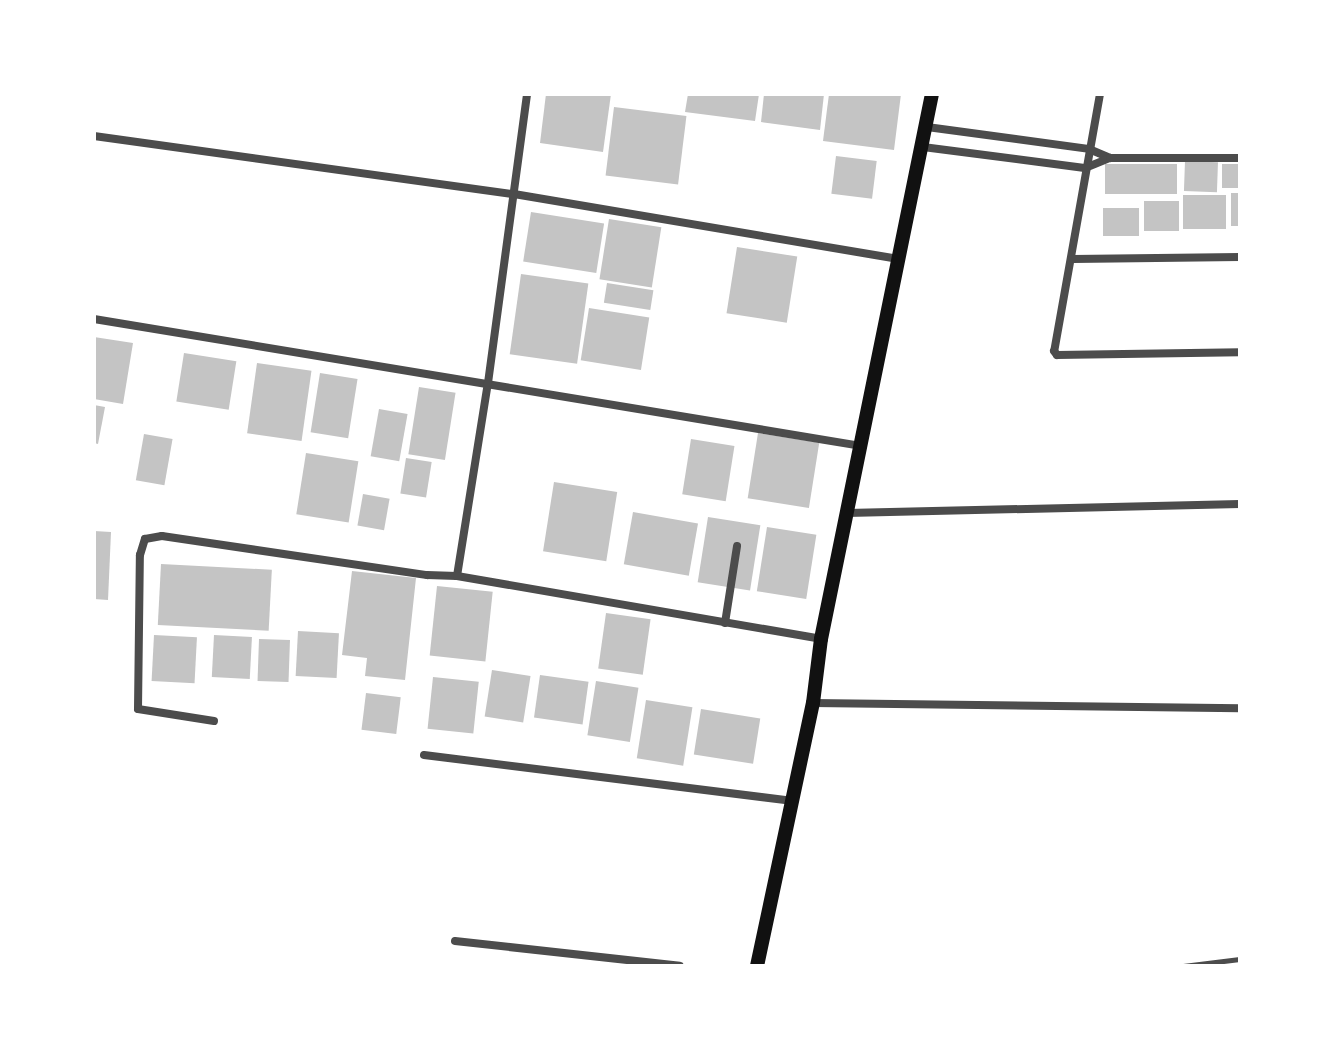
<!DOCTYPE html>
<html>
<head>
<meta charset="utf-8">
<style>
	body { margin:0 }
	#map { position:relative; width:1334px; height:1060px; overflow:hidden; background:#fff; font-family:Barlow,sans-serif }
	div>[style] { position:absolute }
	.building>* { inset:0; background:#c4c4c4; transform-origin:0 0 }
	.service>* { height:5px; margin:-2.5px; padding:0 2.5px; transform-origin:2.5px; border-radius:2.5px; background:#4c4c4c }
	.minor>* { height:8px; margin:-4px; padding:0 4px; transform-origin:4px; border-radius:4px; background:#4c4c4c }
	.secondary>* { height:14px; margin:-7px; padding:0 7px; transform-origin:7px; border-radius:7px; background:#111 }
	span { translate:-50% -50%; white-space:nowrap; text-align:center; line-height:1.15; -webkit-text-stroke:8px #fff; paint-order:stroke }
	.frame { position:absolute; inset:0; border:96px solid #fff; pointer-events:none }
</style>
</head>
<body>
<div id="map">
	<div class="building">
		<i style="clip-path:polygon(546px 94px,611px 94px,603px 152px,540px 143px)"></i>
		<i style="clip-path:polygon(688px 94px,759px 94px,755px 121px,685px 112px)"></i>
		<i style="clip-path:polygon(764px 94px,824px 94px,820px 130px,761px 122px)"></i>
		<i style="clip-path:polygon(829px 94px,901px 94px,894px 150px,823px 141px)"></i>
		<i style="left:614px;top:107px;width:73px;height:69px;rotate:7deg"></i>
		<i style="left:836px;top:156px;width:41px;height:38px;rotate:7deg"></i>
		<i style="left:1185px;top:161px;width:33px;height:30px;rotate:2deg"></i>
		<i style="left:1105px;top:164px;width:72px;height:30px"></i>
		<i style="left:1222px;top:164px;width:18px;height:24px"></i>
		<i style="left:1231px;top:193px;width:9px;height:33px"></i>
		<i style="left:1226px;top:195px;width:34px;height:43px;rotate:90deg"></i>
		<i style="left:1179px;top:201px;width:30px;height:35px;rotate:90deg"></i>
		<i style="left:1103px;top:208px;width:36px;height:28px"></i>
		<i style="left:531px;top:212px;width:74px;height:50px;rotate:9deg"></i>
		<i style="left:609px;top:219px;width:53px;height:61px;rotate:9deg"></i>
		<i style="left:737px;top:247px;width:61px;height:67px;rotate:9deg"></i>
		<i style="left:521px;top:274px;width:68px;height:81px;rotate:8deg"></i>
		<i style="left:607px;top:283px;width:47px;height:20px;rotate:9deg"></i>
		<i style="left:589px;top:308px;width:61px;height:53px;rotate:9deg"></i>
		<i style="clip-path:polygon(94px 337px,133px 343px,123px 404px,94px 399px)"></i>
		<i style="left:184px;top:353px;width:53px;height:49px;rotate:9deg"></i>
		<i style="left:257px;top:363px;width:55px;height:71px;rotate:8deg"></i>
		<i style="left:320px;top:373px;width:38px;height:60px;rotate:9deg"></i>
		<i style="left:419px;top:387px;width:37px;height:68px;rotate:9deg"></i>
		<i style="clip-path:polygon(94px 405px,105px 407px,98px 444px,94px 443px)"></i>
		<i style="left:379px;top:409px;width:29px;height:48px;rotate:10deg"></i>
		<i style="left:758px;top:433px;width:62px;height:66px;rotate:9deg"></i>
		<i style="left:144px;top:434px;width:29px;height:47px;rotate:10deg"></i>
		<i style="left:691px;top:439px;width:44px;height:56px;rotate:9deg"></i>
		<i style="left:306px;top:453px;width:53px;height:62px;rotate:9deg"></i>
		<i style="left:406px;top:458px;width:26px;height:36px;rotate:9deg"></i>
		<i style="left:554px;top:482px;width:64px;height:70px;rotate:9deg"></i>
		<i style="left:363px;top:494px;width:27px;height:32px;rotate:10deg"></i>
		<i style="left:633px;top:512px;width:66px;height:53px;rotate:10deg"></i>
		<i style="left:708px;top:517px;width:53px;height:66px;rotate:9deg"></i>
		<i style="left:767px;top:527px;width:50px;height:65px;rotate:9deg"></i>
		<i style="clip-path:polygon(94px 531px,111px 532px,108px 600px,94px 599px)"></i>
		<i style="left:161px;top:564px;width:111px;height:61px;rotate:3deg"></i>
		<i style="clip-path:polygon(352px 571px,416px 578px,405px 680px,365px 676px,367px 658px,342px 655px)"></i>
		<i style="left:437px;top:586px;width:56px;height:70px;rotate:6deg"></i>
		<i style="left:606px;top:613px;width:45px;height:56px;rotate:8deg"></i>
		<i style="left:298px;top:631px;width:41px;height:45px;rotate:3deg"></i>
		<i style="left:154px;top:635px;width:43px;height:46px;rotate:3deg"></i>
		<i style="left:214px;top:635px;width:38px;height:42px;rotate:3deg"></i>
		<i style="left:259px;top:639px;width:31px;height:42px;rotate:2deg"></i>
		<i style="left:492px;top:670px;width:39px;height:47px;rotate:9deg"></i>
		<i style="left:540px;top:675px;width:49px;height:43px;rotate:8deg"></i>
		<i style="left:433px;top:677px;width:46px;height:52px;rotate:6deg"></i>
		<i style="left:596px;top:681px;width:43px;height:55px;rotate:9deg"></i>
		<i style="left:366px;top:693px;width:35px;height:37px;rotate:7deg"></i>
		<i style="left:646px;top:700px;width:47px;height:59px;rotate:9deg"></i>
		<i style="left:701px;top:709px;width:60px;height:46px;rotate:9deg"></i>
	</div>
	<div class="service">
		<i style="left:1183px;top:966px;width:57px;rotate:-7deg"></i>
	</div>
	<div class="minor">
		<i style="left:1100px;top:94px;width:261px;rotate:100.1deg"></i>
		<i style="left:1054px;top:351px;width:5px;rotate:53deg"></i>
		<i style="left:1057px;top:355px;width:183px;rotate:-0.9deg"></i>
		<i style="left:927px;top:127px;width:163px;rotate:7.7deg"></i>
		<i style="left:1089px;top:149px;width:23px;rotate:23deg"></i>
		<i style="left:94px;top:136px;width:424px;rotate:7.9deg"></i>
		<i style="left:514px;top:194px;width:390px;rotate:9.6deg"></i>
		<i style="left:923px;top:147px;width:163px;rotate:7.4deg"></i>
		<i style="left:1085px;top:168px;width:27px;rotate:-22deg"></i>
		<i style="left:1110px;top:158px;width:130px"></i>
		<i style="left:1073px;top:259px;width:167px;rotate:-0.7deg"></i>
		<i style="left:94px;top:319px;width:777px;rotate:9.4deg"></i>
		<i style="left:847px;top:513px;width:393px;rotate:-1.3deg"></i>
		<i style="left:457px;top:576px;width:195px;rotate:-80.9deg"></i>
		<i style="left:488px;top:383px;width:292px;rotate:-82.3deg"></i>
		<i style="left:725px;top:623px;width:78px;rotate:-81.1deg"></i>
		<i style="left:813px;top:703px;width:427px;rotate:0.7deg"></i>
		<i style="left:214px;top:721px;width:77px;rotate:-171deg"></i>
		<i style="left:138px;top:709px;width:154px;rotate:-89.3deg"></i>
		<i style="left:140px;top:555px;width:17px;rotate:-73deg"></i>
		<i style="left:145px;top:539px;width:17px;rotate:-10deg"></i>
		<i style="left:162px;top:536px;width:268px;rotate:8.4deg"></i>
		<i style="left:427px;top:575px;width:30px;rotate:2deg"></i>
		<i style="left:457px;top:576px;width:369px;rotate:9.8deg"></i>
		<i style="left:424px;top:755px;width:372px;rotate:7.1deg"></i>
		<i style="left:455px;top:941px;width:226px;rotate:6.3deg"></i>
	</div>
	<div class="secondary">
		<i style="left:757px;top:966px;width:269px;rotate:-78deg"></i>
		<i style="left:813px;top:703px;width:64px;rotate:-82.9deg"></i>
		<i style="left:821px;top:639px;width:556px;rotate:-78.49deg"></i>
	</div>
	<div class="frame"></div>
</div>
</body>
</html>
